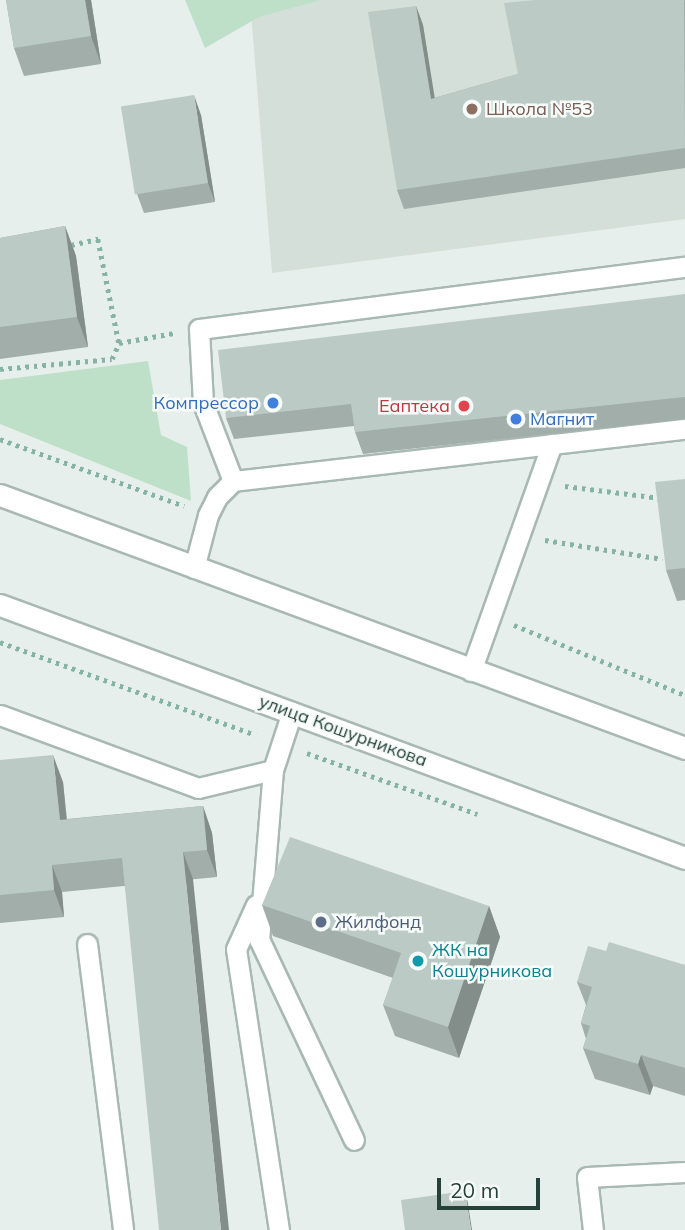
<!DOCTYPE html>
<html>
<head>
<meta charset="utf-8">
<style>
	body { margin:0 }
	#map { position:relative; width:685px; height:1230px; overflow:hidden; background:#e6efeb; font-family:Mulish,sans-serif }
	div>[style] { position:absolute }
	.built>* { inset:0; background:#d4dfda }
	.green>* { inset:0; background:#bfe0c8 }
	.path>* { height:4.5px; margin-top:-2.25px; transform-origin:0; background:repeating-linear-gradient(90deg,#86b3a5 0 3.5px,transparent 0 8.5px) }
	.roads { filter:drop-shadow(2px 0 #a8b8b2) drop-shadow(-2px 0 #a8b8b2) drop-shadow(0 2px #a8b8b2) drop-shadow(0 -2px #a8b8b2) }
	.lane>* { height:19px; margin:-9.5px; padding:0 9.5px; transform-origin:9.5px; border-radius:9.5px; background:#fff }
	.secondary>* { height:21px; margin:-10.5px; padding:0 10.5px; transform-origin:10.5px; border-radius:10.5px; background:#fff }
	.wall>* { inset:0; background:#a1aea9 }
	.shaded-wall>* { inset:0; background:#838d89 }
	.building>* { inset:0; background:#bbcac4; transform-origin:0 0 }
	.dots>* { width:19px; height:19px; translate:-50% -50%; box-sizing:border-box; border:4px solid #f7fbf9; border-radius:50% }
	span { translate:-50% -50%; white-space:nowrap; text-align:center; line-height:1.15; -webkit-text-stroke:5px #f7fbf9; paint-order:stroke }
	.education-label { font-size:18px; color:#785e54 }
	.left { translate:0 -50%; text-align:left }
	.shop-label { font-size:18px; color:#366cbe }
	.right { translate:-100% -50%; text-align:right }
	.health-label { font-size:18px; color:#be3a42 }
	.street-label { font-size:18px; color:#24423a }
	.service-label { font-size:18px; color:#4e5e75 }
	.culture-label { font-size:18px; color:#0d838f }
	.scale { position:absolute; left:437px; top:1178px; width:103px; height:32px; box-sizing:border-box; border:4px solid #24423a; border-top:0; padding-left:9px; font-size:21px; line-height:24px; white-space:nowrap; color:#24423a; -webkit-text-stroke:5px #f7fbf9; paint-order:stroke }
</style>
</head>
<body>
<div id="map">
	<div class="built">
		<i style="clip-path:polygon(250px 0,685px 0,685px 219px,272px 273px)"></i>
	</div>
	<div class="green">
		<i style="clip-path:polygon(185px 0,321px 0,259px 17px,205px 48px)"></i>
		<i style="clip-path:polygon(148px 361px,161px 435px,187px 447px,191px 501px,0 424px,0 380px)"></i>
	</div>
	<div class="path">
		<i style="left:71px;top:245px;width:28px;rotate:-13deg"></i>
		<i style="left:98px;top:239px;width:106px;rotate:78.6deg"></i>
		<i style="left:119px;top:343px;width:56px;rotate:-10.3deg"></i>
		<i style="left:0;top:369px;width:112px;rotate:-5.1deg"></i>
		<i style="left:112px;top:359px;width:17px;rotate:-66deg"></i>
		<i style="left:0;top:439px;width:196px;rotate:20deg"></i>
		<i style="left:565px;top:486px;width:96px;rotate:7.2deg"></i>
		<i style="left:545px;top:540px;width:119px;rotate:9.2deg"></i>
		<i style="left:514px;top:625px;width:185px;rotate:22.3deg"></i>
		<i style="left:0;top:642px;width:272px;rotate:20deg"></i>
		<i style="left:307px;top:753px;width:181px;rotate:19.7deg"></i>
	</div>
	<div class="roads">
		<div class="lane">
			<i style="left:233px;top:481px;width:455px;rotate:-6.6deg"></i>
			<i style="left:194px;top:568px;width:55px;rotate:-75.2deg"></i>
			<i style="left:208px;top:515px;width:20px;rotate:-63deg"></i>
			<i style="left:217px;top:497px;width:23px;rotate:-45deg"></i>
			<i style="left:233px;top:481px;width:84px;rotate:-111deg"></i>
			<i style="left:203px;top:403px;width:74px;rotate:-93.1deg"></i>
			<i style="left:199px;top:329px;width:490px;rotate:-7.3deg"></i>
			<i style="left:471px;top:671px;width:241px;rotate:-70.4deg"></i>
			<i style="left:0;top:715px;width:211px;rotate:20.2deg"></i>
			<i style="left:198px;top:788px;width:77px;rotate:-13.5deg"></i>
			<i style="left:273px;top:770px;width:61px;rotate:-71.9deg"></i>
			<i style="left:273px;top:770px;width:170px;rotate:94.7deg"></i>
			<i style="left:259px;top:939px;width:222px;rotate:64.7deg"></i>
			<i style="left:256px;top:905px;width:48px;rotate:114.4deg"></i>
			<i style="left:236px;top:949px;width:284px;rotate:81.3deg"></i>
			<i style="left:87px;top:944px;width:288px;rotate:82.8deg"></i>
			<i style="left:593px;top:1230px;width:53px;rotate:-96.5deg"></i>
			<i style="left:587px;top:1177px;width:98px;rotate:-2.9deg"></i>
		</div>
		<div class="secondary">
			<i style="left:0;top:495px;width:730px;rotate:20.27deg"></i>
			<i style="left:0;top:605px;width:730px;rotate:20.27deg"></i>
		</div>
	</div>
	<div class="wall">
		<i style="clip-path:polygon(6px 0,91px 0,101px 64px,24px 76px,14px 48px)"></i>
		<i style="clip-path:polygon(685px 0,685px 168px,404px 209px,397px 190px,416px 6px,423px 25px,434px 98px,518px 74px)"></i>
		<i style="clip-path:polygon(201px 115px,215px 202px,144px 213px,137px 194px)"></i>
		<i style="clip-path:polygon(65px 226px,76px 256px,88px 347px,0 359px,0 238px)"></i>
		<i style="clip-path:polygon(685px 294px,685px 419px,363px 454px,355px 432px,354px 426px,234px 439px,226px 418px)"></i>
		<i style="clip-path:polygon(685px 479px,685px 600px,677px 601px,666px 570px)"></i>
		<i style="clip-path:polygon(0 760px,63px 782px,67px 819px,203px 806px,212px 833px,217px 877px,62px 892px,64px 917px,0 923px)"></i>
		<i style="clip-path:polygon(262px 905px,489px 906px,500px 937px,459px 1058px,395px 1036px,383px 1005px,393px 978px,273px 936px)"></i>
		<i style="clip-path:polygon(606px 951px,685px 965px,685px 1096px,653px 1086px,650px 1095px,595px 1079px,583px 1048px,586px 1039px,581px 1023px,586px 1005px,577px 982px)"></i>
	</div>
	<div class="shaded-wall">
		<i style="clip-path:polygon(85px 0,91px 0,101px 64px,91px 36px)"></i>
		<i style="clip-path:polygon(416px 6px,423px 25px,438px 118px,431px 99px)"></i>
		<i style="clip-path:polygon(194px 95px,201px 115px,215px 202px,208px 183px)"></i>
		<i style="clip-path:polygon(65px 226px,76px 256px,88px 347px,77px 317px)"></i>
		<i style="clip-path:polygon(53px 755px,63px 782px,69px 847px,60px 820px)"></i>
		<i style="clip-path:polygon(203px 806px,212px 833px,217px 877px,207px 850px)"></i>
		<i style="clip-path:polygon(183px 852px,193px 879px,229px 1230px,221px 1230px)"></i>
		<i style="clip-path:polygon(52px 865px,62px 892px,64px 917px,54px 890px)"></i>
		<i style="clip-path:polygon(489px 906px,500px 937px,459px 1058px,448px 1027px)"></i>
		<i style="clip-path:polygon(641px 1055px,653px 1086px,650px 1095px,638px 1064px)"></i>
		<i style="clip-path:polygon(465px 1191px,467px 1198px,472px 1230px,471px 1230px)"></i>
	</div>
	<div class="building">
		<i style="clip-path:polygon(6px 0,85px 0,91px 36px,14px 48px)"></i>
		<i style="clip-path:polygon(535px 0,684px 0,685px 148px,397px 190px,368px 12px,416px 6px,431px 99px,518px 74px,504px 3px)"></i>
		<i style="left:194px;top:95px;width:89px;height:74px;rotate:81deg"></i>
		<i style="clip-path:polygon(65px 226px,77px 317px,0 327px,0 238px)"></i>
		<i style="clip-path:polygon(685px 294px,685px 397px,355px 432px,351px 404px,226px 418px,218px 350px)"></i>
		<i style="clip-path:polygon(685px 479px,685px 568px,666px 570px,655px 482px)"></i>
		<i style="clip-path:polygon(53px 755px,60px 820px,203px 806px,207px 850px,183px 852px,221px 1230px,159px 1230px,122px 858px,52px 865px,54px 890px,0 895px,0 760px)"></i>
		<i style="clip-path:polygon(290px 837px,489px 906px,448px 1027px,383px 1005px,401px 953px,262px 905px)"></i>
		<i style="clip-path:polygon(609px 942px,685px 965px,685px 1068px,641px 1055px,638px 1064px,583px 1048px,590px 1026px,581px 1023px,592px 987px,577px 982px,588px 946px,606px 951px)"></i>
		<i style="clip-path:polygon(465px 1191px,471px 1230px,405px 1230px,401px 1200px)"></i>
	</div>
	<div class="dots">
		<i style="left:472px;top:109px;background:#8d6e63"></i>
		<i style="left:273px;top:403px;background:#3f7fe0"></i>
		<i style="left:464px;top:406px;background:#e0444e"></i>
		<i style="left:516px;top:419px;background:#3f7fe0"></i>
		<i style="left:321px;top:922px;background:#5c6f8a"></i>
		<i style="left:418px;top:961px;background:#0f9aa8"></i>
	</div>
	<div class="education-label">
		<span class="left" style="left:486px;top:109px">Школа №53</span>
	</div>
	<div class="shop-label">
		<span class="right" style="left:259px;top:403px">Компрессор</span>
		<span class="left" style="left:530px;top:419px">Магнит</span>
	</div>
	<div class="health-label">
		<span class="right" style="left:450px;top:406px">Еаптека</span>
	</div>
	<div class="street-label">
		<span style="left:343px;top:731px;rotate:20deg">улица Кошурникова</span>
	</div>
	<div class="service-label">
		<span class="left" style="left:335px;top:922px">Жилфонд</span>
	</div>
	<div class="culture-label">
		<span class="left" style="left:432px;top:961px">ЖК на<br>Кошурникова</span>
	</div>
	<div class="scale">20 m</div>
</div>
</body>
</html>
